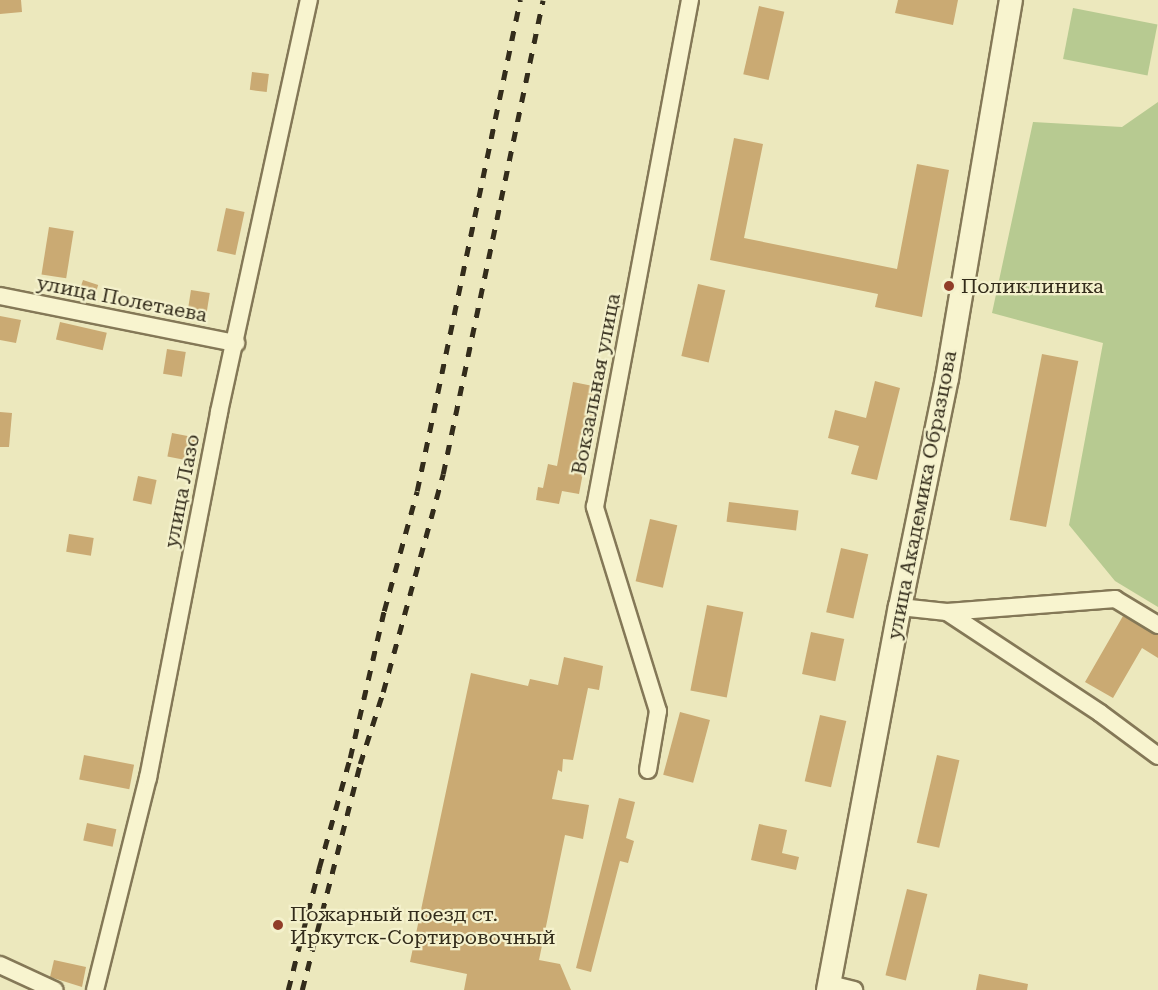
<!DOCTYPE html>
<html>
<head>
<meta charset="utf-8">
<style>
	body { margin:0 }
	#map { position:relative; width:1158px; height:990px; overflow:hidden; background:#ece8bd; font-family:"Roboto Serif",serif }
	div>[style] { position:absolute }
	.green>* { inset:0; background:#b7ca91; transform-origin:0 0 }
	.building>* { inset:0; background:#caaa73; transform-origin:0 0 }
	.roads { filter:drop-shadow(2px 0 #847857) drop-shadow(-2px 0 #847857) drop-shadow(0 2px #847857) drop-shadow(0 -2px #847857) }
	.street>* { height:16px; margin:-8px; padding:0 8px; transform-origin:8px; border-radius:8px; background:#f8f4cf }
	.secondary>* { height:22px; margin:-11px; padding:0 11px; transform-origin:11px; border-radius:11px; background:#f8f4cf }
	.rail>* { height:4.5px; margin-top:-2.25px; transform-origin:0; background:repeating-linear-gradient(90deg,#332c1b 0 10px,transparent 0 20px) }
	.dots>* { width:16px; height:16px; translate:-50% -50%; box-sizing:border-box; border:3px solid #f4f1cc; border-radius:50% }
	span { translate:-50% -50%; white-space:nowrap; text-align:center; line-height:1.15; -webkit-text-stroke:4.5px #f4f1cc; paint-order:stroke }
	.poi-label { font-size:20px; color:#332c1b }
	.left { translate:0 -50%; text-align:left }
	.street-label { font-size:20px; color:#332c1b }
</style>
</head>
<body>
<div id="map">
	<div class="green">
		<i style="left:1073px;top:8px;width:86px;height:52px;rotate:11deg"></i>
		<i style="clip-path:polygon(1158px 102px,1158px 607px,1115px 581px,1069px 525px,1103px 343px,992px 313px,1033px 122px,1122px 127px)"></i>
	</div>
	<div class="building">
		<i style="clip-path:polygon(0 0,21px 0,22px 12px,0 14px)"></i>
		<i style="clip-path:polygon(898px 0,958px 0,953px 25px,895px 13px)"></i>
		<i style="left:759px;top:6px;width:26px;height:70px;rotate:13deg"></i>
		<i style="left:252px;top:72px;width:17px;height:18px;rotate:7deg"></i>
		<i style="clip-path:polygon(734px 138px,763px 144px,744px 238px,897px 269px,917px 164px,949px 170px,922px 317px,875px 307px,878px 294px,710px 260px)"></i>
		<i style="left:226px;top:208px;width:19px;height:44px;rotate:12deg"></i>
		<i style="left:49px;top:227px;width:25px;height:48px;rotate:9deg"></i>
		<i style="left:83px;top:280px;width:16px;height:15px;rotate:18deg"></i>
		<i style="left:698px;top:284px;width:28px;height:74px;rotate:13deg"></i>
		<i style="left:191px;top:290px;width:19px;height:25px;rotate:9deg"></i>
		<i style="clip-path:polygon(0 316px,21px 320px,16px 343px,0 340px)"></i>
		<i style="left:60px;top:322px;width:48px;height:18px;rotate:13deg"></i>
		<i style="left:167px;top:349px;width:19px;height:25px;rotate:9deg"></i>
		<i style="left:1042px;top:354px;width:37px;height:169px;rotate:11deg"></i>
		<i style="clip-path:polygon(875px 381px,900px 388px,877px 480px,851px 474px,859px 446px,828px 438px,835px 410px,866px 418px)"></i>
		<i style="clip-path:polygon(573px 382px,603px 388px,597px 419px,589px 418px,580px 461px,585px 462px,579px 494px,562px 491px,559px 504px,536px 500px,538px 487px,543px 488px,548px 464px,557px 466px)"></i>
		<i style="clip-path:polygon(0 412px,12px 413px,9px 447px,0 447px)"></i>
		<i style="left:172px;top:433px;width:25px;height:24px;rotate:11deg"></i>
		<i style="left:138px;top:476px;width:19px;height:25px;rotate:12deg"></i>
		<i style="left:729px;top:502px;width:70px;height:20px;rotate:7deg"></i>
		<i style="left:650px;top:519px;width:28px;height:64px;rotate:13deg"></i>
		<i style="left:69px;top:534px;width:25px;height:18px;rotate:9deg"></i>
		<i style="left:841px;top:548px;width:28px;height:66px;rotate:13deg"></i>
		<i style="left:707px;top:605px;width:37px;height:87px;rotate:11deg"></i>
		<i style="clip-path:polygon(1123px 616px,1158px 635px,1158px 658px,1142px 648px,1113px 698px,1085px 682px)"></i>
		<i style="left:811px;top:632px;width:34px;height:43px;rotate:12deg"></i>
		<i style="clip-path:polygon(564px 657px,603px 666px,599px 690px,588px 688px,573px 760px,563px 759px,562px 772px,558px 770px,552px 799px,589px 805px,583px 839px,565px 835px,539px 960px,560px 964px,571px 990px,464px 990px,467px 974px,410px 962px,471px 673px,528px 686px,530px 679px,558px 685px)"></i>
		<i style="left:680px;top:712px;width:31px;height:65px;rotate:15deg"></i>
		<i style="left:820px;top:715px;width:27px;height:68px;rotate:13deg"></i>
		<i style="left:84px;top:755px;width:51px;height:25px;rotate:11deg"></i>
		<i style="left:937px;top:755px;width:23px;height:90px;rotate:13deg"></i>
		<i style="clip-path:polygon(619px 798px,635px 802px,626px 838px,634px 841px,628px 863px,620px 861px,591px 972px,576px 968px)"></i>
		<i style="left:87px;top:823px;width:30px;height:18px;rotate:12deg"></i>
		<i style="clip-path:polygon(759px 824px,787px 830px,782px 853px,799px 857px,796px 870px,751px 860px)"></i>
		<i style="left:907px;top:889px;width:21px;height:89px;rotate:14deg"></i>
		<i style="clip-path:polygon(54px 960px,86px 967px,82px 987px,50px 977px)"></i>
		<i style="clip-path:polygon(979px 974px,1028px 984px,1027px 990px,976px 990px)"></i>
	</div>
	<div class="roads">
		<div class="street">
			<i style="left:0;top:296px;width:241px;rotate:11.3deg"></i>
			<i style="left:900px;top:607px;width:47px;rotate:6.1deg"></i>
			<i style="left:947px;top:612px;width:169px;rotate:-4.4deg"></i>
			<i style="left:1115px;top:599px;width:50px;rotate:31.2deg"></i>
			<i style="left:947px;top:612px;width:183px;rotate:33.4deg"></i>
			<i style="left:1100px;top:713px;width:72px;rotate:36.6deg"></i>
			<i style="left:648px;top:770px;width:60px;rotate:-80.4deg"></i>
			<i style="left:658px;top:711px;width:214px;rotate:-107.2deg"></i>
			<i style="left:595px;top:507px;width:516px;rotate:-79.39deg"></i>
			<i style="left:0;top:965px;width:60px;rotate:24.8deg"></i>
			<i style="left:830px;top:984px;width:25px;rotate:14deg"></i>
			<i style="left:95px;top:990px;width:219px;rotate:-76deg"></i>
			<i style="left:148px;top:778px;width:373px;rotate:-79deg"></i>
			<i style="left:219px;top:412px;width:422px;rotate:-77.7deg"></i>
		</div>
		<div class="secondary">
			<i style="left:828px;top:990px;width:390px;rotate:-79.4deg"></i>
			<i style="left:900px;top:607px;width:234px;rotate:-78.4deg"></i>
			<i style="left:947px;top:378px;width:383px;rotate:-80.4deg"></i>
		</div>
	</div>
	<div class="rail">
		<i style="left:288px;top:990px;width:126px;rotate:-75.7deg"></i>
		<i style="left:319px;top:868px;width:114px;rotate:-74.3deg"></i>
		<i style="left:350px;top:758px;width:151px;rotate:-77deg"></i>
		<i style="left:384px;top:611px;width:124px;rotate:-74.6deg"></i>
		<i style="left:417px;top:491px;width:502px;rotate:-78.15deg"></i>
		<i style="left:302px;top:990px;width:233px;rotate:-75.6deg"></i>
		<i style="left:360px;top:764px;width:76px;rotate:-72.3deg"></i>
		<i style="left:383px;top:692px;width:226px;rotate:-74.6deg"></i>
		<i style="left:443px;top:474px;width:484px;rotate:-78.1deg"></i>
	</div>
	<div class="dots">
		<i style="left:949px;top:286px;background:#913d28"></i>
		<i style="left:278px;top:925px;background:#913d28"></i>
	</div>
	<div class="poi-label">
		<span class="left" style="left:961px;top:286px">Поликлиника</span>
		<span class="left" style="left:290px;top:926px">Пожарный поезд ст.<br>Иркутск-Сортировочный</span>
	</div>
	<div class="street-label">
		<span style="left:122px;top:299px;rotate:11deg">улица Полетаева</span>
		<span style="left:596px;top:384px;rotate:-79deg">Вокзальная улица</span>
		<span style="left:182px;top:491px;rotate:-79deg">улица Лазо</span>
		<span style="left:922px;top:495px;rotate:-79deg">улица Академика Образцова</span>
	</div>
</div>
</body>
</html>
